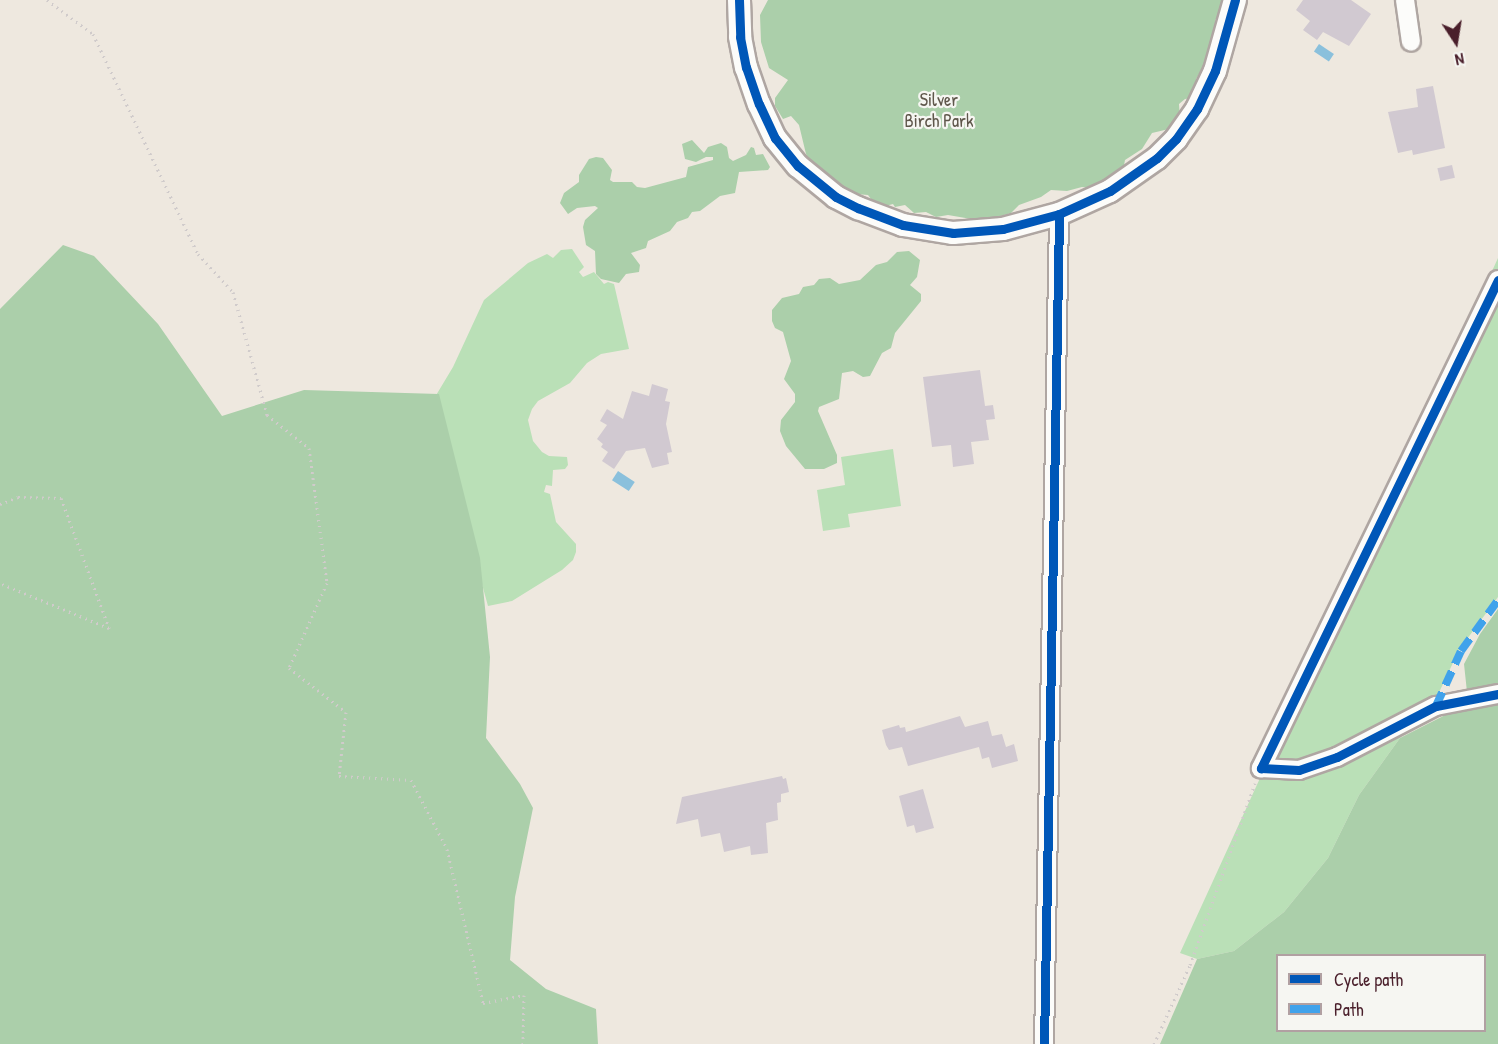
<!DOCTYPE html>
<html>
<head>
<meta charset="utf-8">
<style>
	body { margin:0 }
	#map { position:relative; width:1498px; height:1044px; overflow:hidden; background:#eee8df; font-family:"Patrick Hand",sans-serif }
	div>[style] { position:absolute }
	.green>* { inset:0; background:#bae0b7 }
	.forest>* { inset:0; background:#abcfaa }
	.water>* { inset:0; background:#8ac0dc; transform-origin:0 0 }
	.building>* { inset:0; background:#d1c9d1; transform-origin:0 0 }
	.path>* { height:3px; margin-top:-1.5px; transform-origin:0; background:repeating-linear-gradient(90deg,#d0cbcb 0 1.5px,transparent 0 6px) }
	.roads { filter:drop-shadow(2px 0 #afa6a2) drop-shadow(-2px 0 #afa6a2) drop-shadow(0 2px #afa6a2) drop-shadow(0 -2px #afa6a2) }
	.minor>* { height:18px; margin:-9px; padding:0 9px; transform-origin:9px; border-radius:9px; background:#fcfcfa }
	.tertiary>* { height:22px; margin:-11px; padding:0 11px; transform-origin:11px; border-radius:11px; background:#fcfcfa }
	.quiet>* { height:8px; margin-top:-4px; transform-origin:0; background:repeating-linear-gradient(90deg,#40a2eb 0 15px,transparent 0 23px) }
	.cycleway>* { height:9px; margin:-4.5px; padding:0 4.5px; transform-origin:4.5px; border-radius:4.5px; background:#0057b8 }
	span { translate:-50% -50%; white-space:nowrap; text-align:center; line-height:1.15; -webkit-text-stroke:4.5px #f6f6f2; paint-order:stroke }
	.park-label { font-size:18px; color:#5f574b }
	.legend { position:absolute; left:1276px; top:954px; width:210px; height:78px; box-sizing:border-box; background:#f6f6f2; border:2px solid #b1a0a2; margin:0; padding:8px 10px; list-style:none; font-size:18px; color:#4a1f2b }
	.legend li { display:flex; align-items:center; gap:12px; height:30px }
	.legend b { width:30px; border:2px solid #b1a0a2 }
	.north { position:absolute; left:1426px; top:12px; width:60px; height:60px; -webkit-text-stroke:4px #f6f6f2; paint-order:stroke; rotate:168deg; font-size:16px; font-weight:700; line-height:24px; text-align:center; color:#4a1f2b }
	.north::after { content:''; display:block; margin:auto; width:21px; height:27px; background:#4a1f2b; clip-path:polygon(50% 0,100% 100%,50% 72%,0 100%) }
</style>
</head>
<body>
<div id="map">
	<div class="green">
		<i style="clip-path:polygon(572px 249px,584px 267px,579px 272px,583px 277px,594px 272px,604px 284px,608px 282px,614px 284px,629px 349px,601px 354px,587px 363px,570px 383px,538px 401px,532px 409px,528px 420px,533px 441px,542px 452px,549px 456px,567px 457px,568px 465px,565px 469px,553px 470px,552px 486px,546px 485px,544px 492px,550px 494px,556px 522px,576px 544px,576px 552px,573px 560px,562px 570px,512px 601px,488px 606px,432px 402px,453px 367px,484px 300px,528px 263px,547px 254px,553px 258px,561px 250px)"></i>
		<i style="clip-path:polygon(1498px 258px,1498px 597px,1459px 650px,1435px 701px,1400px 738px,1359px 795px,1328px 858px,1284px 912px,1234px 951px,1197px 959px,1180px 953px)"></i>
		<i style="clip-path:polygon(893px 449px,901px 506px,848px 514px,850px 527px,823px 531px,817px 490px,845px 485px,841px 457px)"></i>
	</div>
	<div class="forest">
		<i style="clip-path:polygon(768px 0,1221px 0,1226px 10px,1225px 13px,1215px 20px,1217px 29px,1206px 62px,1196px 79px,1198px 86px,1193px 98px,1185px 99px,1179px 104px,1180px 119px,1169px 129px,1152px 133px,1142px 149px,1125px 160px,1123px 171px,1098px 189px,1082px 187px,1067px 191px,1051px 190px,1041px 197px,1019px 205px,1011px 213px,983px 221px,948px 215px,936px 217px,926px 212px,914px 213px,905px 205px,895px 207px,893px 204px,878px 208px,868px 195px,856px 194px,842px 187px,821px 169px,813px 167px,806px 154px,799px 125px,791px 116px,783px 119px,775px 106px,775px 98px,788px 80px,769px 68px,761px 42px,760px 15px)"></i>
		<i style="clip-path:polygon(692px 140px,704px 153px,708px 147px,721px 143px,727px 147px,729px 158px,733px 161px,746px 155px,751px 147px,754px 148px,756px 155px,763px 154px,770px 167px,768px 170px,739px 172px,735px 193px,720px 196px,700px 211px,692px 212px,688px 218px,677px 222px,670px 231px,648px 241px,646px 248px,631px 253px,640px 265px,639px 272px,626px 274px,619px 283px,601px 279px,596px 274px,595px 251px,586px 245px,583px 227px,585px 220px,598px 208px,595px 206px,577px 208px,568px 214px,560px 203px,564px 193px,579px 182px,579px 175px,589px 159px,596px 157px,603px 158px,612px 170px,610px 180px,613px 182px,632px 182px,637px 187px,645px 188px,686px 177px,688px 167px,713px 160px,713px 157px,706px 157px,696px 162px,685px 159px,682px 144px)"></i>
		<i style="clip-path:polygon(63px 245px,94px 256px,158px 324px,222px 416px,304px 390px,439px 394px,480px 558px,490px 657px,486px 738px,520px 784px,533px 808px,515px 897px,510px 960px,546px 989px,596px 1009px,598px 1044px,0 1044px,0 309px)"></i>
		<i style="clip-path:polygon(909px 251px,920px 260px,917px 277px,910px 285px,921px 294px,921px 301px,895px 333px,891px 348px,882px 353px,870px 376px,863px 377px,853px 371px,842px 373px,839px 399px,819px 407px,818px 411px,837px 455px,837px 463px,824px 469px,805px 469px,786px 446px,780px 431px,781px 420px,795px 402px,795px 394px,784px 379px,791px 361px,783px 332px,775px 328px,772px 321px,772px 310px,782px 298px,799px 294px,803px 287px,814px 285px,819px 279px,830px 278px,839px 284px,860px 280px,876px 265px,887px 262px,897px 252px)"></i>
		<i style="clip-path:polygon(evenodd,1498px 609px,1498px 1044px,1160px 1044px,1197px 959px,1234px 951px,1284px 912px,1328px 858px,1359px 795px,1400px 738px,1465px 705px,1467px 692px,1464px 664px,1480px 634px,1498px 609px,1278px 956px,1484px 956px,1484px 1030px,1278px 1030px,1278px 956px)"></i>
	</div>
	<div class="water">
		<i style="left:1319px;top:44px;width:18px;height:9px;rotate:34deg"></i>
		<i style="left:618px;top:471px;width:20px;height:11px;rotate:33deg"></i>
	</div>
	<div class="building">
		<i style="clip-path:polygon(1303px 0,1351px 0,1371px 14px,1349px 46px,1323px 32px,1317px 40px,1303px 30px,1310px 21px,1296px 10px)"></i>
		<i style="clip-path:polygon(1433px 86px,1445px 148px,1413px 155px,1412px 150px,1398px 153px,1388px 112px,1418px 107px,1416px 89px)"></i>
		<i style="left:1452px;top:165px;width:13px;height:15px;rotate:77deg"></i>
		<i style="clip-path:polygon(980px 370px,985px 406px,993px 405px,995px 419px,986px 420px,989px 440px,971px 442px,974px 464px,953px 467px,951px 445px,932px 447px,923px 377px)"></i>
		<i style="clip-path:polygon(652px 384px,668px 389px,665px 401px,670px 402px,666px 424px,672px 452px,667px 453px,669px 464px,652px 468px,645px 448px,626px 451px,614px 469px,602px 461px,608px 452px,601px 447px,603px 444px,597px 439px,607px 425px,600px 421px,607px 409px,623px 419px,632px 391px,649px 396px)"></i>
		<i style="clip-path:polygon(960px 716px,965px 727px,988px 721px,992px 736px,1002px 734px,1006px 747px,1014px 744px,1018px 761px,992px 768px,989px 757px,982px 759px,979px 747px,908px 766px,902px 747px,889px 750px,886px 745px,882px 730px,899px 725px,900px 728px,905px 727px,906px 732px)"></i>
		<i style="clip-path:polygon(782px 776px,783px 779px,786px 778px,789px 792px,781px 794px,781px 802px,777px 803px,778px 820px,766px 823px,768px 853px,751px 855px,750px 846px,724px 852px,720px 833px,701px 837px,698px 819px,676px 824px,682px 797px)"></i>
		<i style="clip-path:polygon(923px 789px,934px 828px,916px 833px,914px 825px,907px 827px,899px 796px)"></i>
	</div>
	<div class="path">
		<i style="left:47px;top:0;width:57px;rotate:36.5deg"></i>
		<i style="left:93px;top:34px;width:244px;rotate:64.5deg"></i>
		<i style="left:198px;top:254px;width:52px;rotate:47.4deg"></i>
		<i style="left:233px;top:292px;width:128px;rotate:74.5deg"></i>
		<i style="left:267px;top:415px;width:53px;rotate:38.2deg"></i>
		<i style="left:309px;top:448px;width:136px;rotate:82.4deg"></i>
		<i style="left:327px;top:583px;width:93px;rotate:114.1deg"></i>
		<i style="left:289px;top:668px;width:72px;rotate:37.7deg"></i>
		<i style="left:346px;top:712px;width:64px;rotate:96.2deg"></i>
		<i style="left:339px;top:776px;width:72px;rotate:3.2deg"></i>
		<i style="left:411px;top:780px;width:78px;rotate:62.4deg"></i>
		<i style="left:447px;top:849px;width:158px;rotate:76.8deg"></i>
		<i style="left:483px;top:1003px;width:42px;rotate:-11deg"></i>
		<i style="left:524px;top:995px;width:49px;rotate:91.2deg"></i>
		<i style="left:0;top:504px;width:19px;rotate:-21deg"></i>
		<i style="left:18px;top:497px;width:43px;rotate:1.3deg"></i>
		<i style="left:61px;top:498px;width:139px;rotate:69.7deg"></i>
		<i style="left:109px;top:628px;width:118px;rotate:-157.6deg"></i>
		<i style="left:1154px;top:1044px;width:87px;rotate:-65.5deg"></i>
		<i style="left:1190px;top:965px;width:193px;rotate:-70.3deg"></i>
	</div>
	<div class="roads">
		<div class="minor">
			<i style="left:1405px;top:0;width:42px;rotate:81.9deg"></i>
			<i style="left:1498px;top:280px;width:543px;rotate:115.9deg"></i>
			<i style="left:1261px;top:768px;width:38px;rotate:3deg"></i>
			<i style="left:1299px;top:770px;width:40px;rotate:-18.9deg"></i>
			<i style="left:1337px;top:757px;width:111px;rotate:-27.3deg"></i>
			<i style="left:1436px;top:706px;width:63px;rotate:-11deg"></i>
			<i style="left:1044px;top:1044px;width:830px;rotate:-88.96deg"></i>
		</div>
		<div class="tertiary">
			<i style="left:739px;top:0;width:37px;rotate:88deg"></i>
			<i style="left:740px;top:37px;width:31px;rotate:79deg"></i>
			<i style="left:746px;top:67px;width:39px;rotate:71deg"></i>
			<i style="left:759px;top:104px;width:38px;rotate:65deg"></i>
			<i style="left:775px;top:138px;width:36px;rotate:51deg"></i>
			<i style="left:798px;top:166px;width:49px;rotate:39.2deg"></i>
			<i style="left:836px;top:197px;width:25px;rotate:27deg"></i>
			<i style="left:858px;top:208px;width:48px;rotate:20.7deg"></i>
			<i style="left:903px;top:225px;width:51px;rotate:9.1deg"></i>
			<i style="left:953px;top:233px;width:50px;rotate:-4.6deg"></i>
			<i style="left:1003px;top:229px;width:58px;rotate:-15deg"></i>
			<i style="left:1059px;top:214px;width:56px;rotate:-24.3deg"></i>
			<i style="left:1110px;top:191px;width:57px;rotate:-35.1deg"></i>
			<i style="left:1157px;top:158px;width:27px;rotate:-45deg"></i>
			<i style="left:1176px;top:139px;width:37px;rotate:-55deg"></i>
			<i style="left:1197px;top:109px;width:42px;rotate:-64.7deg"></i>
			<i style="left:1215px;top:71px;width:74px;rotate:-74.3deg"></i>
		</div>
	</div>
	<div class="quiet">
		<i style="left:1436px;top:706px;width:60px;rotate:-65.6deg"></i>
		<i style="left:1461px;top:651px;width:63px;rotate:-54deg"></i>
	</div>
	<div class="cycleway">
		<i style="left:739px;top:0;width:37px;rotate:88deg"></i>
		<i style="left:740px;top:37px;width:31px;rotate:79deg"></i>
		<i style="left:746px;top:67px;width:39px;rotate:71deg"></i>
		<i style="left:759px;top:104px;width:38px;rotate:65deg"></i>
		<i style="left:775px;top:138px;width:36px;rotate:51deg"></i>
		<i style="left:798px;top:166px;width:49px;rotate:39.2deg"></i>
		<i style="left:836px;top:197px;width:25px;rotate:27deg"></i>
		<i style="left:858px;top:208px;width:48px;rotate:20.7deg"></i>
		<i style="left:903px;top:225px;width:51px;rotate:9.1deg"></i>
		<i style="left:953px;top:233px;width:50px;rotate:-4.6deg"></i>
		<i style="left:1003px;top:229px;width:58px;rotate:-15deg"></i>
		<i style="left:1059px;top:214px;width:56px;rotate:-24.3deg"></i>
		<i style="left:1110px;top:191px;width:57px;rotate:-35.1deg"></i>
		<i style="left:1157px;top:158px;width:27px;rotate:-45deg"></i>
		<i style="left:1176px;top:139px;width:37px;rotate:-55deg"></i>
		<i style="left:1197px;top:109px;width:42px;rotate:-64.7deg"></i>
		<i style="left:1215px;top:71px;width:74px;rotate:-74.3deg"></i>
		<i style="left:1498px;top:280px;width:543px;rotate:115.9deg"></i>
		<i style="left:1261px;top:768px;width:38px;rotate:3deg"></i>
		<i style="left:1299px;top:770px;width:40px;rotate:-18.9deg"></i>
		<i style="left:1337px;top:757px;width:111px;rotate:-27.3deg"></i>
		<i style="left:1436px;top:706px;width:63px;rotate:-11deg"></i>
		<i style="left:1044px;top:1044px;width:830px;rotate:-88.96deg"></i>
	</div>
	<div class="park-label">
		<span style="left:939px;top:111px">Silver<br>Birch Park</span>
	</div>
	<ul class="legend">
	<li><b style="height:8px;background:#0057b8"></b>Cycle path</li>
	<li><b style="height:8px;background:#40a2eb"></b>Path</li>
	</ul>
	<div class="north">N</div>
</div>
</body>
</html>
